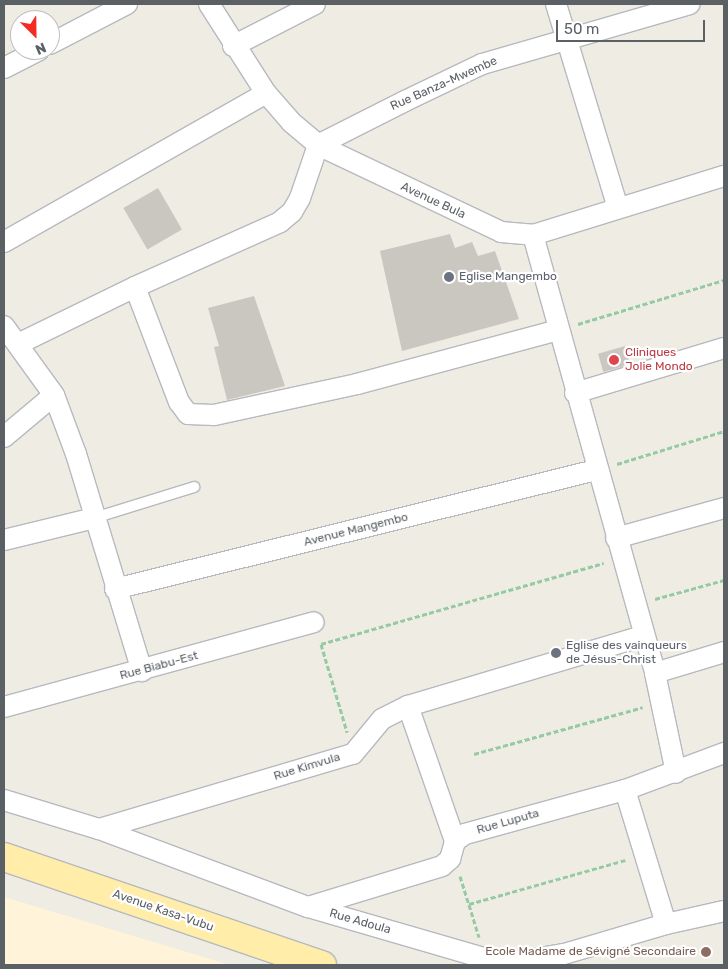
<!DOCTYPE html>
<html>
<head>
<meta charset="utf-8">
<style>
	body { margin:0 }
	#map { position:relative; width:728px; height:969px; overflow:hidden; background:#efece3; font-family:Rubik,sans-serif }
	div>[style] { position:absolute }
	.commercial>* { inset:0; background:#fff4d9 }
	.building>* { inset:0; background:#cac7c0; transform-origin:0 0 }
	.path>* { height:3px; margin-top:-1.5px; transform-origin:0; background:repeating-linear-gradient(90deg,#96caa3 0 5px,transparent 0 7.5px) }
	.roads { filter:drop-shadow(1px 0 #b6babe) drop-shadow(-1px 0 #b6babe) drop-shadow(0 1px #b6babe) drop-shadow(0 -1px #b6babe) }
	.service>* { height:10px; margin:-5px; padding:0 5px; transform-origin:5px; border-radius:5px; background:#fff }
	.minor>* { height:20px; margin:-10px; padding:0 10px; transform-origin:10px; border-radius:10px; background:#fff }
	.primary>* { height:28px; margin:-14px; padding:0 14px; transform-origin:14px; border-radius:14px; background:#ffeda9 }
	.dots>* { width:14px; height:14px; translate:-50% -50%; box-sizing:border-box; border:2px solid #fff; border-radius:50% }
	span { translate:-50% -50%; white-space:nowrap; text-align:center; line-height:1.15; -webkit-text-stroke:4.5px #fff; paint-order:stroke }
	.street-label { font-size:12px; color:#5b6065 }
	.worship-label { font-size:12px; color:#5b616d }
	.left { translate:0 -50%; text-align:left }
	.health-label { font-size:12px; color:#be3a42 }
	.education-label { font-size:12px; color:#785e54 }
	.right { translate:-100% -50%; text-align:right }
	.frame { position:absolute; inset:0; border:5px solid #5b6065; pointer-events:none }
	.north { position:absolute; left:10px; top:10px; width:50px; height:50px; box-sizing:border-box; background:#fff; border:1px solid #bdbfc1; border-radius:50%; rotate:157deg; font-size:14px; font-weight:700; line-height:20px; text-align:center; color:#5b6065 }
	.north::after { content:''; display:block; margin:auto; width:18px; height:22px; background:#f52a23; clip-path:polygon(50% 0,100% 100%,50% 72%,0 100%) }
	.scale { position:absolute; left:556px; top:20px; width:149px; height:22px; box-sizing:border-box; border:2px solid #5b6065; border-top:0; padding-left:6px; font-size:15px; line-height:18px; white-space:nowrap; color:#5b6065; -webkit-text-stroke:4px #fff; paint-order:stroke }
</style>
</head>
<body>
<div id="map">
	<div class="commercial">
		<i style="clip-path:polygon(4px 897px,230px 965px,4px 965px)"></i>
	</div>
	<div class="building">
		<i style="left:158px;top:188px;width:48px;height:40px;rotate:60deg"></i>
		<i style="clip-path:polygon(450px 234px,455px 248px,472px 242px,478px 256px,495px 251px,519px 319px,402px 351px,380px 251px)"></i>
		<i style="clip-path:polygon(254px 296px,285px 386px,227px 400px,214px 347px,219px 346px,208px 308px)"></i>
		<i style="left:625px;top:346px;width:19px;height:28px;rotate:74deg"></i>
	</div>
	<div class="path">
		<i style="left:578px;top:324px;width:152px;rotate:-16.8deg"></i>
		<i style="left:617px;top:464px;width:112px;rotate:-17.1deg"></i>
		<i style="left:655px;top:599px;width:72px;rotate:-15.4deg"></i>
		<i style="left:321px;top:644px;width:294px;rotate:-16deg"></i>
		<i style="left:321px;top:644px;width:92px;rotate:73.5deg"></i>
		<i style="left:474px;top:754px;width:175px;rotate:-15.5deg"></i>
		<i style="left:460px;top:876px;width:64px;rotate:72.7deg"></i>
		<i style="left:469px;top:904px;width:163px;rotate:-15.7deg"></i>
	</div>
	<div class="roads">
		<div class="service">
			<i style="left:94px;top:518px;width:105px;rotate:-17.2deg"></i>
		</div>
		<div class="minor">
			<i style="left:209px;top:4px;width:106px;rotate:57.4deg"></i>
			<i style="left:266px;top:93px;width:38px;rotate:49deg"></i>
			<i style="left:291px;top:122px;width:35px;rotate:40deg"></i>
			<i style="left:318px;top:145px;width:203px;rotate:25.4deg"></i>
			<i style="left:501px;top:232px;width:32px;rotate:5deg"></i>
			<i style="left:533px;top:235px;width:200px;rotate:-17.2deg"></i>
			<i style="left:556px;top:4px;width:213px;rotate:73.1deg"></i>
			<i style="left:50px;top:44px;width:87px;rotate:-27.5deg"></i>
			<i style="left:233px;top:46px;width:92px;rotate:-27.1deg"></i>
			<i style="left:4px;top:68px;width:39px;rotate:-27deg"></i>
			<i style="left:533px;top:235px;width:455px;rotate:74.4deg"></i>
			<i style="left:655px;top:673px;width:102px;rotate:78.1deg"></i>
			<i style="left:4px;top:242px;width:301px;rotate:-29.6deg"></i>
			<i style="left:135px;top:287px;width:123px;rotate:69.1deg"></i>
			<i style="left:179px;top:402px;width:15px;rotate:53deg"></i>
			<i style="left:188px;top:414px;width:26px;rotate:2deg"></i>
			<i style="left:214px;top:415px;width:146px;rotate:-12.2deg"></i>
			<i style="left:357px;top:384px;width:208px;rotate:-15deg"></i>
			<i style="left:4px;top:326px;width:85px;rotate:54.1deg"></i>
			<i style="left:54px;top:395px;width:63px;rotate:69.6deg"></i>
			<i style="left:76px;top:454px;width:227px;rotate:73.1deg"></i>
			<i style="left:18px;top:344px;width:130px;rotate:-26deg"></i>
			<i style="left:135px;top:287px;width:159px;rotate:-24.1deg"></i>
			<i style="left:280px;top:222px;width:16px;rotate:-40deg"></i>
			<i style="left:292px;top:212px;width:16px;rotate:-60deg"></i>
			<i style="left:300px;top:198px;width:56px;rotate:-71.2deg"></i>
			<i style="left:318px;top:145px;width:97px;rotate:-26.8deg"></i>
			<i style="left:405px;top:101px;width:85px;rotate:-25.7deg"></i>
			<i style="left:482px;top:64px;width:216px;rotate:-16.1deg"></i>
			<i style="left:575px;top:393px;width:156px;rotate:-16.8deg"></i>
			<i style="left:4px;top:437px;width:65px;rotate:-40deg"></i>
			<i style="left:616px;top:538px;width:112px;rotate:-15.5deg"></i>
			<i style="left:4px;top:540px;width:93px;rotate:-13.7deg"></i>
			<i style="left:115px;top:589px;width:496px;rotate:-13.9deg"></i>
			<i style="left:655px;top:673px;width:72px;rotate:-16.9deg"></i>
			<i style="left:408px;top:706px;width:143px;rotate:70.8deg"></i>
			<i style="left:4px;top:707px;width:321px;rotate:-15.3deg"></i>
			<i style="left:625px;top:790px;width:140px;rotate:73deg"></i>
			<i style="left:4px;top:800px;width:99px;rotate:17deg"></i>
			<i style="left:99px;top:829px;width:223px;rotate:20.5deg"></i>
			<i style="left:308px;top:907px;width:204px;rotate:16.2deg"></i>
			<i style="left:504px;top:964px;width:61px;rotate:-9.5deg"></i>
			<i style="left:564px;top:954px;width:106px;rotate:-16.4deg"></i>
			<i style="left:666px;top:924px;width:59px;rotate:-12.6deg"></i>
			<i style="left:99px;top:829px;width:265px;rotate:-16.5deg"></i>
			<i style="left:353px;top:754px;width:45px;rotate:-50.4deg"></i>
			<i style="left:382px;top:719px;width:29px;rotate:-27deg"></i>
			<i style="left:408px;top:706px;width:245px;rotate:-16.6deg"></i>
			<i style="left:308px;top:907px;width:140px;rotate:-17deg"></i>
			<i style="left:442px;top:866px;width:11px;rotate:-41deg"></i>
			<i style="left:450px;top:859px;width:19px;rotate:-74deg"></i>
			<i style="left:455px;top:841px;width:12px;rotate:-35deg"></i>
			<i style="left:465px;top:834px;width:166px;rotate:-15.4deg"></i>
			<i style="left:625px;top:790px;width:106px;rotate:-20.5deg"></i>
		</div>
		<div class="primary">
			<i style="left:4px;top:857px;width:336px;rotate:18.8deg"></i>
		</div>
	</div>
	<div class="dots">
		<i style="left:449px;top:277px;background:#6b7280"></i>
		<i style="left:614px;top:360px;background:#e0444e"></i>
		<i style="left:556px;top:653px;background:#6b7280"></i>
		<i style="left:706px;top:952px;background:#8d6e63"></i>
	</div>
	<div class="street-label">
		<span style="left:444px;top:84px;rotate:-24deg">Rue Banza-Mwembe</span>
		<span style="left:433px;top:201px;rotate:25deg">Avenue Bula</span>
		<span style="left:356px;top:530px;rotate:-14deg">Avenue Mangembo</span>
		<span style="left:159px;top:666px;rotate:-15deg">Rue Biabu-Est</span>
		<span style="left:307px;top:767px;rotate:-17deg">Rue Kimvula</span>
		<span style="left:508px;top:822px;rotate:-16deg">Rue Luputa</span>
		<span style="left:163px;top:911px;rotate:19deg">Avenue Kasa-Vubu</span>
		<span style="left:360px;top:922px;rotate:16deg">Rue Adoula</span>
	</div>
	<div class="worship-label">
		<span class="left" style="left:459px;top:277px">Eglise Mangembo</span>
		<span class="left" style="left:566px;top:653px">Eglise des vainqueurs<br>de Jésus-Christ</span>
	</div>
	<div class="health-label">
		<span class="left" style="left:625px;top:360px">Cliniques<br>Jolie Mondo</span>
	</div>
	<div class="education-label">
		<span class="right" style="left:696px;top:952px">Ecole Madame de Sévigné Secondaire</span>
	</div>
	<div class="frame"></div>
	<div class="north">N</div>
	<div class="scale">50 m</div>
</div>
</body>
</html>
